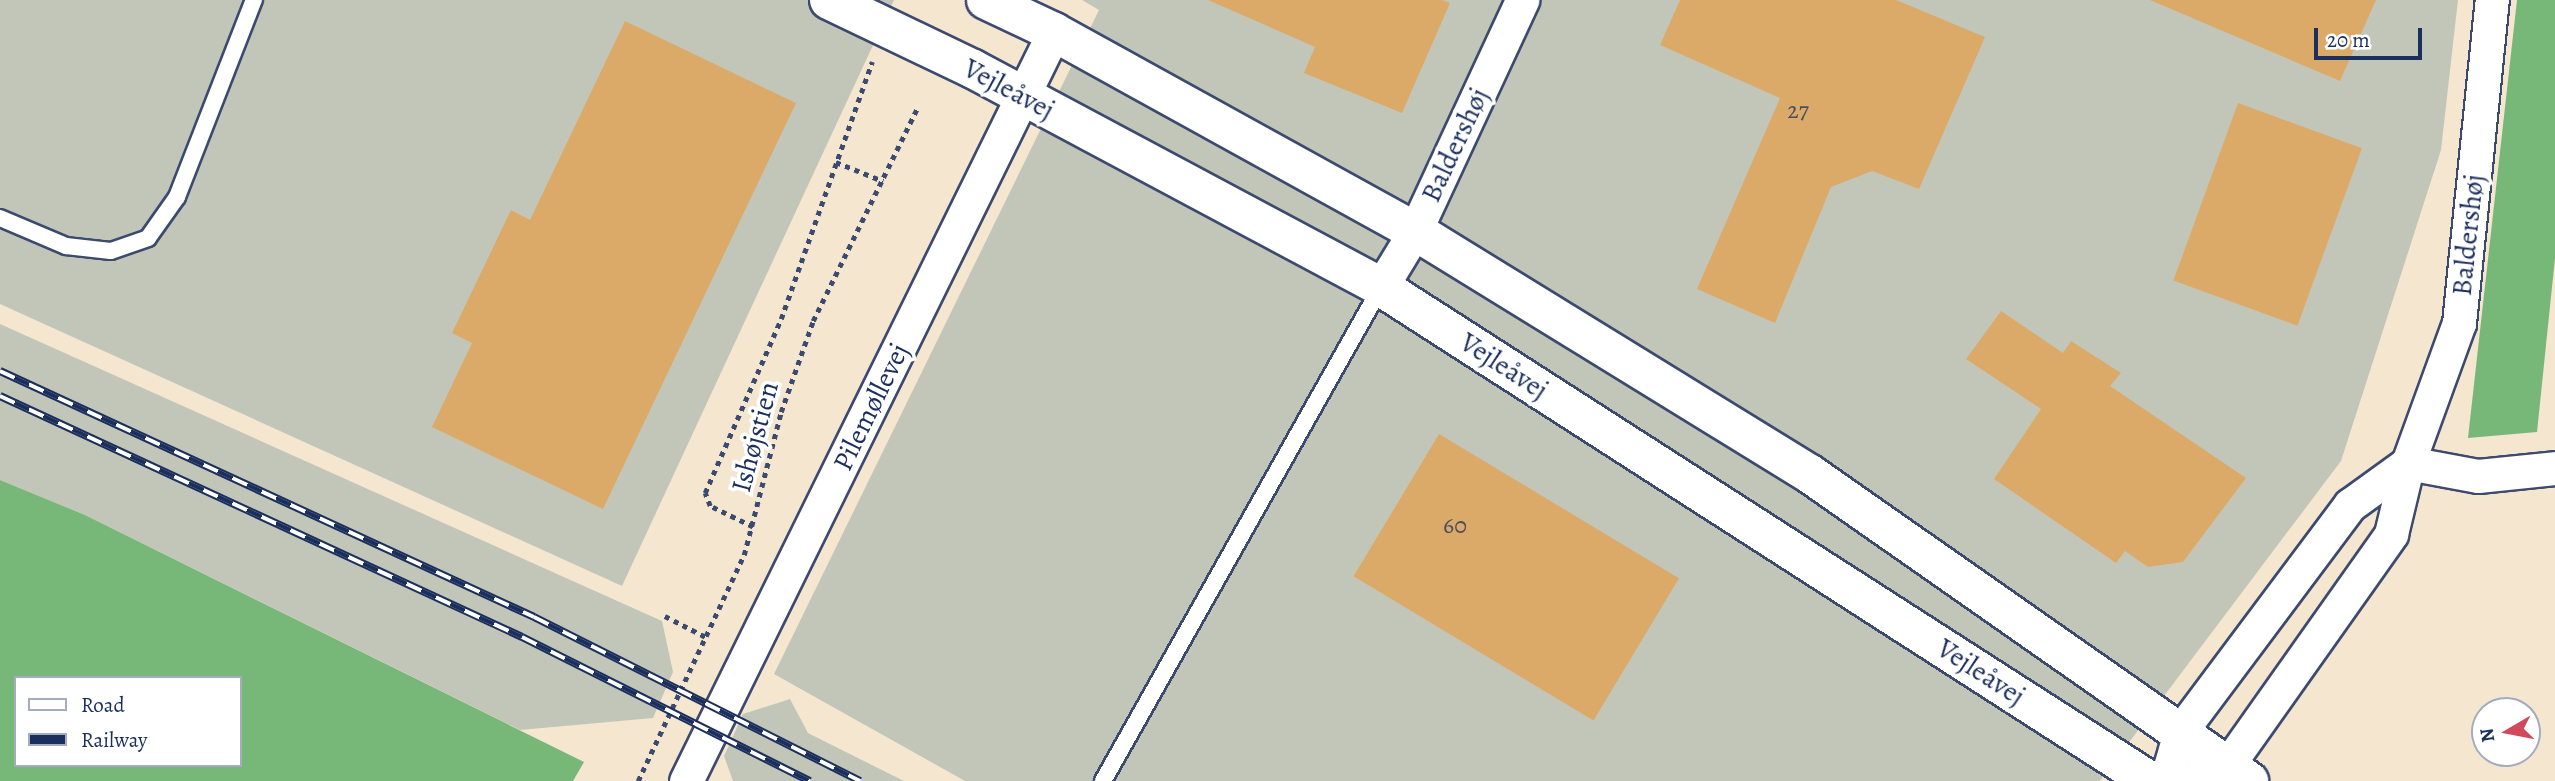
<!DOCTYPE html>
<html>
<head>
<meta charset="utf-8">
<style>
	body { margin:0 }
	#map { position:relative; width:2555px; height:781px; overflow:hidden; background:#f5e6d0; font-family:Alegreya,serif }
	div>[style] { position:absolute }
	.industrial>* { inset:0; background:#c2c6b9 }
	.forest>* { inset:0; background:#77b778 }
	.building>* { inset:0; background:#dcaa68; transform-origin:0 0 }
	.path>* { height:4.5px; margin-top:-2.25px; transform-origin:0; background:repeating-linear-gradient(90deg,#3c4a6f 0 5px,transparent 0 10px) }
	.roads { filter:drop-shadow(2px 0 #3c4a6f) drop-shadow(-2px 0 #3c4a6f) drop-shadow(0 2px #3c4a6f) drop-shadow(0 -2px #3c4a6f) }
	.service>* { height:16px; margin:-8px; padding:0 8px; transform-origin:8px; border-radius:8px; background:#fff }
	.minor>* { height:33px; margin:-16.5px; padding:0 16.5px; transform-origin:16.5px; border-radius:16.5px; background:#fff }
	.tertiary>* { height:38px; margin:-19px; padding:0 19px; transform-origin:19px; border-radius:19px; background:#fff }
	.rail>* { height:8px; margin-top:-4px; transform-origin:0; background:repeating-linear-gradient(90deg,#fff 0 16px,#1b2f5e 0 32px); box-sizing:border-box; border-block:2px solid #1b2f5e }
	span { translate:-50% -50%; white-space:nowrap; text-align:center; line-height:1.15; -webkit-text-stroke:7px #fff; paint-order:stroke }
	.number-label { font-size:24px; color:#4b4e60 }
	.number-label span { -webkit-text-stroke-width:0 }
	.street-label { font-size:28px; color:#1b2f5e }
	.legend { position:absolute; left:14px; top:676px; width:228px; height:91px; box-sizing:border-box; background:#fff; border:2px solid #a4acbf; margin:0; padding:9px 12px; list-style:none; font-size:21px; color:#1b2f5e }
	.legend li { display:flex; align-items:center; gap:14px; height:35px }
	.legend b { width:35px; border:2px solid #a4acbf }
	.north { position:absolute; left:2471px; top:697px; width:70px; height:70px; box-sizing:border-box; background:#fff; border:2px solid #a4acbf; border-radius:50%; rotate:260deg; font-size:19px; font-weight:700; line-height:28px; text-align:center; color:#1b2f5e }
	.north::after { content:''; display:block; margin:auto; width:24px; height:32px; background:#d1495b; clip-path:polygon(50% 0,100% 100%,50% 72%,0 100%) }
	.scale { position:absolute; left:2314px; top:28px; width:108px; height:32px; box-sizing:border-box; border:4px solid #1b2f5e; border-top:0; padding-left:9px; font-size:21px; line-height:24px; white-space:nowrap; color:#1b2f5e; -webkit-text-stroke:5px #fff; paint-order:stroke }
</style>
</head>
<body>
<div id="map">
	<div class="industrial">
		<i style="clip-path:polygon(0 0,894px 0,622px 586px,0 304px)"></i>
		<i style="clip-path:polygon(1082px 0,2458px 0,2441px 150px,2341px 461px,2100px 781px,965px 781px,774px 674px,1099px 10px)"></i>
		<i style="clip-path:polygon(0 324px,662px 621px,673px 672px,653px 718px,520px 730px,85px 515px,0 480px)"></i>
		<i style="clip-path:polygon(790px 699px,808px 733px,904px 781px,733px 781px,724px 756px,743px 714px)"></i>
	</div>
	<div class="forest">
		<i style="clip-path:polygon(2517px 0,2555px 0,2555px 258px,2537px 432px,2468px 438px)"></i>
		<i style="clip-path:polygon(evenodd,0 480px,85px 515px,584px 762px,573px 781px,0 781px,0 480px,16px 678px,240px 678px,240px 765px,16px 765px,16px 678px)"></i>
	</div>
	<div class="building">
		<i style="clip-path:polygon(1208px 0,1442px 0,1450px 3px,1402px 113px,1304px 73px,1315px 47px)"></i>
		<i style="clip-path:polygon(1680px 0,1896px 0,1985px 37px,1919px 189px,1872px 171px,1831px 187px,1775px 323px,1697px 289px,1780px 98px,1660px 45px)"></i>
		<i style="clip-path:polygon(2150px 0,2376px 0,2340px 81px)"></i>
		<i style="clip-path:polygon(625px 21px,796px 103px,603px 509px,432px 427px,472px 343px,452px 333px,511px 210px,530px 220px)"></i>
		<i style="left:2238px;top:103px;width:132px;height:189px;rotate:20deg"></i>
		<i style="clip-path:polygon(2001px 311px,2063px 353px,2071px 341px,2121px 373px,2110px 386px,2246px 478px,2183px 562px,2148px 567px,2125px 551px,2116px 563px,1994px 479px,2041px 409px,1966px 359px)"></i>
		<i style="left:1439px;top:434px;width:280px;height:166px;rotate:31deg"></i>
	</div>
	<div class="path">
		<i style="left:836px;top:162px;width:51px;rotate:22deg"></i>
		<i style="left:753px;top:527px;width:48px;rotate:-154deg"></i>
		<i style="left:710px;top:506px;width:14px;rotate:-111deg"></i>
		<i style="left:705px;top:493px;width:190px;rotate:-66.4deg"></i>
		<i style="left:781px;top:319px;width:273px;rotate:-70.5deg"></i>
		<i style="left:665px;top:616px;width:46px;rotate:27.1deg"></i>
		<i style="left:638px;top:781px;width:250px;rotate:-64.9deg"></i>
		<i style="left:744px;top:555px;width:148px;rotate:-75.5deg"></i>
		<i style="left:781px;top:412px;width:96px;rotate:-70.6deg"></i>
		<i style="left:813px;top:321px;width:238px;rotate:-63.9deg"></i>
	</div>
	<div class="roads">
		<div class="service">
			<i style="left:0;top:218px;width:72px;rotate:23deg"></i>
			<i style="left:66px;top:246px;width:45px;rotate:6.3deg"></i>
			<i style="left:111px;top:251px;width:39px;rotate:-19deg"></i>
			<i style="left:148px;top:238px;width:50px;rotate:-54.7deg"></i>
			<i style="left:177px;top:197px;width:212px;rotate:-68.7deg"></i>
			<i style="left:1103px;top:781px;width:567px;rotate:-60.63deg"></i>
		</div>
		<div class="minor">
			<i style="left:1381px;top:287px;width:66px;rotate:-58.7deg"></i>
			<i style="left:1415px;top:231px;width:255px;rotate:-65.1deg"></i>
			<i style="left:2408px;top:463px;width:71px;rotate:10.5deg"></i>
			<i style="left:2478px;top:476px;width:77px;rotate:-5.9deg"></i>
			<i style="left:686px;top:781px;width:835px;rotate:-63.83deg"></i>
			<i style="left:2166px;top:781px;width:51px;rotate:-74.1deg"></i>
			<i style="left:2180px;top:732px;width:284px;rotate:-53.2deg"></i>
			<i style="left:2350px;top:505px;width:72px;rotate:-35.9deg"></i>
			<i style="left:2186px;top:781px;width:44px;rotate:-20.1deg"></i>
			<i style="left:2227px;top:766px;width:284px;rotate:-54.7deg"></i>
			<i style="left:2391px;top:534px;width:73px;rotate:-76.5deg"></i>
			<i style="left:2408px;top:463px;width:149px;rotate:-70deg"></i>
			<i style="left:2459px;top:323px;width:325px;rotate:-84.2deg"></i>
		</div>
		<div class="tertiary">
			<i style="left:829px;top:0;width:160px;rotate:25.6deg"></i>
			<i style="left:973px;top:69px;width:463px;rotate:28.1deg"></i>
			<i style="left:1381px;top:287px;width:914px;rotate:32.72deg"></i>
			<i style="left:986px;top:0;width:75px;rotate:25.2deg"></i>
			<i style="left:1054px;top:32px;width:412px;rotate:28.9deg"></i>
			<i style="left:1415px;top:231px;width:464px;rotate:31.6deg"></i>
			<i style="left:1810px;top:474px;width:536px;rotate:34.97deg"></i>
		</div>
	</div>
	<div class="rail">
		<i style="left:0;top:371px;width:588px;rotate:24.73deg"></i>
		<i style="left:534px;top:617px;width:365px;rotate:26.7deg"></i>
		<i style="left:0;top:396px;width:575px;rotate:24.78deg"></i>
		<i style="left:522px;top:637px;width:322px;rotate:26.6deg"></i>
	</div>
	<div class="number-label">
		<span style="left:1798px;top:111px">27</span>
		<span style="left:1455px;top:526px">60</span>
	</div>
	<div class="street-label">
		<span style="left:1009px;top:89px;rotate:28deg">Vejleåvej</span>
		<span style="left:1455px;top:145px;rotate:-65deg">Baldershøj</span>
		<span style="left:2468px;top:235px;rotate:-84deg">Baldershøj</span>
		<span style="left:1504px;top:366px;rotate:33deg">Vejleåvej</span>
		<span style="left:871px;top:407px;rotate:-64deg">Pilemøllevej</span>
		<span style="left:755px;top:437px;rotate:-75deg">Ishøjstien</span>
		<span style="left:1981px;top:672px;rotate:33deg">Vejleåvej</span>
	</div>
	<ul class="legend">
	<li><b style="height:9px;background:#fff"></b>Road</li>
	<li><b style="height:9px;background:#1b2f5e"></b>Railway</li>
	</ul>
	<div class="north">N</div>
	<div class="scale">20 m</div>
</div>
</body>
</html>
